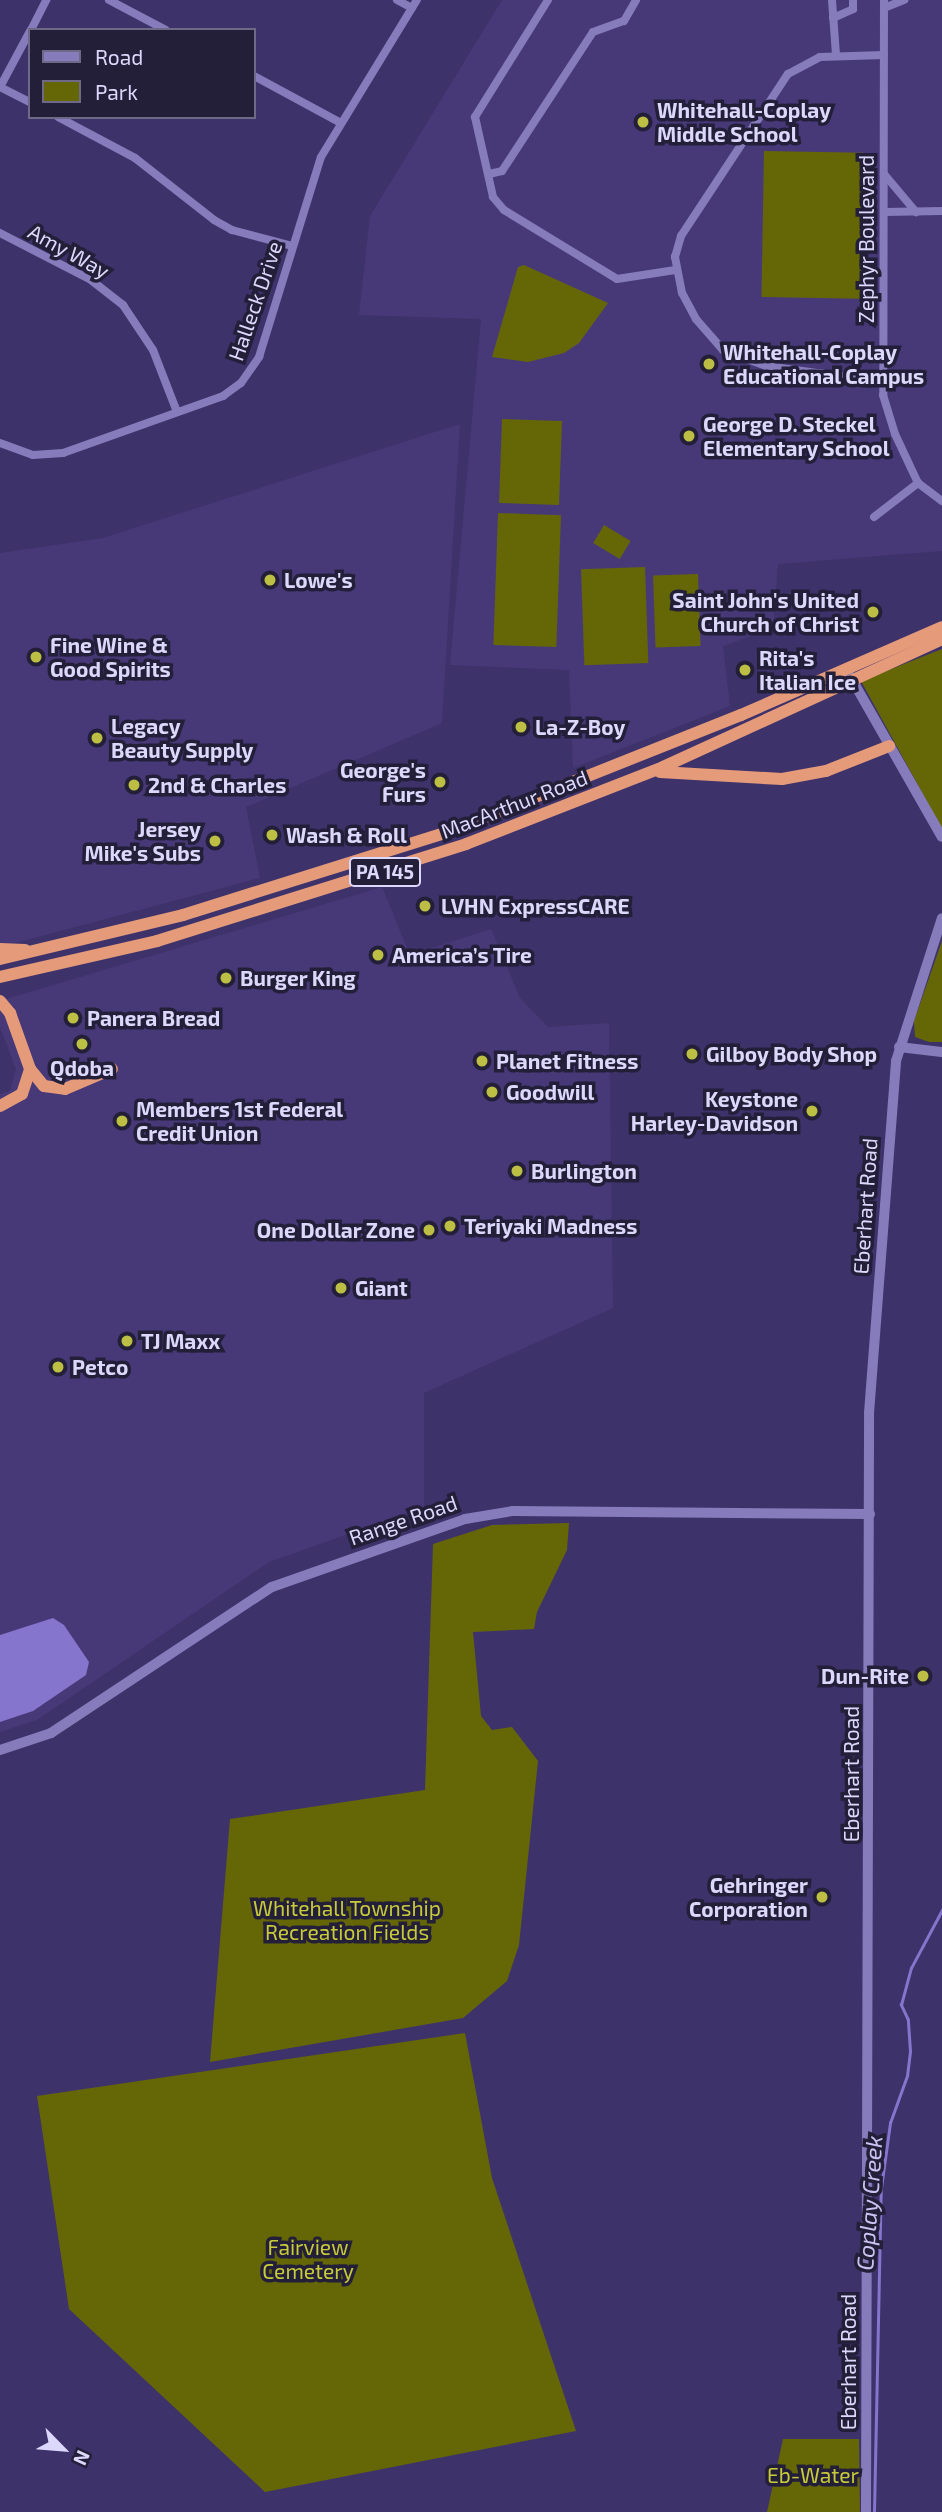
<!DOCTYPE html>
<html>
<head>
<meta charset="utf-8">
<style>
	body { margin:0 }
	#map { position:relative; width:942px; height:2512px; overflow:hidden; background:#3e326a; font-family:"Exo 2",sans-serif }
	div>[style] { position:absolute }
	.built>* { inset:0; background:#473978 }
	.green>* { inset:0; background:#656707; transform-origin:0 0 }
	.water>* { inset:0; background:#8575cc }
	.stream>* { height:2.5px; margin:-1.25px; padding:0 1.25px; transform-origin:1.25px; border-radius:1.25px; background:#8575cc }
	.minor>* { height:8px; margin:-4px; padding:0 4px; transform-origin:4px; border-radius:4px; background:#867cbb }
	.tertiary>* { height:10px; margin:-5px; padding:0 5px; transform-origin:5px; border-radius:5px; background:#867cbb }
	.trunk>* { height:12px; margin:-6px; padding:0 6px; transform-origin:6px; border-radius:6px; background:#e59a7a }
	.dots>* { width:19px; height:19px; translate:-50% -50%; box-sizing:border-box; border:4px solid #241f39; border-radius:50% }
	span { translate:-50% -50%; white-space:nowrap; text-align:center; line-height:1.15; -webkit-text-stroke:7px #241f39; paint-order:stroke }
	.shield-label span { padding:2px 5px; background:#241f39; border:2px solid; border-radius:5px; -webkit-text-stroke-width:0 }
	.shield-label { font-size:19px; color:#dcd8fb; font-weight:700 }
	.poi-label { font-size:21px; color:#dcd8fb; font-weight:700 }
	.left { translate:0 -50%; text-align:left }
	.right { translate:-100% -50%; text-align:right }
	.street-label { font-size:21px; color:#dcd8fb }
	.park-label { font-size:21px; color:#c8cb39 }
	.water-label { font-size:23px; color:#c9c3f1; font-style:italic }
	.legend { position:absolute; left:28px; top:28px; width:228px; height:91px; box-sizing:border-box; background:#241f39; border:2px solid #6e6987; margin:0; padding:9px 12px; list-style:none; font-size:21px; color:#dcd8fb }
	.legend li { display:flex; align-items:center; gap:14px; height:35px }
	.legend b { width:35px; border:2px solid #6e6987 }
	.north { position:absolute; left:28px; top:2414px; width:70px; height:70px; -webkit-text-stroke:5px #241f39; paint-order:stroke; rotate:115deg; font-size:19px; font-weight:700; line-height:28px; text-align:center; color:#dcd8fb }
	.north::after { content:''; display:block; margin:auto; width:24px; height:32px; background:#dcd8fb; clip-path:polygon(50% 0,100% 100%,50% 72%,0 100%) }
</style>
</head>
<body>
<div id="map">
	<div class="built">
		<i style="clip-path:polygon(502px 0,942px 0,942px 551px,778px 564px,773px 628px,723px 646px,730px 706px,573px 768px,569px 670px,450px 665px,481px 319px,359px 315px,370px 216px)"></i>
		<i style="clip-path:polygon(460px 424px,442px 723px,246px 807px,260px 878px,0 947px,0 553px,103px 538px)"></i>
		<i style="clip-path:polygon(382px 887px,410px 955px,491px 929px,520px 998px,548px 1027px,609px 1023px,613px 1308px,424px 1393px,424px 1507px,269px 1562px,37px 1720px,0 1732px,0 1094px,10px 1091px,16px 1069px,0 1027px,0 1001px)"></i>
	</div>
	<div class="green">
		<i style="left:764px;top:151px;width:100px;height:146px;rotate:1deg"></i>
		<i style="clip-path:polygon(524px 265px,608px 303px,579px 343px,564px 353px,528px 362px,492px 357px,518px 267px)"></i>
		<i style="left:502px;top:419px;width:60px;height:84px;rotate:2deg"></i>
		<i style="left:498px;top:513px;width:63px;height:132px;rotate:2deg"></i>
		<i style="left:604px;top:525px;width:31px;height:21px;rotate:31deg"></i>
		<i style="left:645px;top:567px;width:96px;height:64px;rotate:88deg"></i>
		<i style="left:698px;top:574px;width:72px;height:45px;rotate:88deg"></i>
		<i style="clip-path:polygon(942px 649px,942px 829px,861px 681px)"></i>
		<i style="clip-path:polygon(942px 941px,942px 1042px,929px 1042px,915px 1037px,914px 1021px)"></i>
		<i style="clip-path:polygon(569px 1523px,567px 1550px,537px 1612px,534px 1629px,473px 1632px,481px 1716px,492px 1730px,512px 1727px,538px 1761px,519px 1945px,507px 1981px,463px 2018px,210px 2062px,230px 1819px,425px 1790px,433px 1544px,492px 1525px)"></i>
		<i style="clip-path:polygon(465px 2033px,492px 2178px,576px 2431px,265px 2492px,69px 2309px,37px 2096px)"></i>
		<i style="clip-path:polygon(783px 2439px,859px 2439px,860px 2512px,767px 2512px)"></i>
	</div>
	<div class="water">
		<i style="clip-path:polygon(53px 1618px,64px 1625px,89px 1662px,86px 1675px,33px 1711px,0 1722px,0 1635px)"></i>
	</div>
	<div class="stream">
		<i style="left:874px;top:2512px;width:324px;rotate:-88.8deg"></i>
		<i style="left:881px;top:2188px;width:66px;rotate:-82.1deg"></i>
		<i style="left:890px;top:2123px;width:50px;rotate:-70.1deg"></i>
		<i style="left:907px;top:2076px;width:25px;rotate:-83deg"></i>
		<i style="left:910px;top:2051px;width:31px;rotate:-94deg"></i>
		<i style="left:908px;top:2020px;width:17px;rotate:-115deg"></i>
		<i style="left:901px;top:2005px;width:38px;rotate:-75deg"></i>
		<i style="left:911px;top:1968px;width:66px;rotate:-61.9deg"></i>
	</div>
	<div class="minor">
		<i style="left:109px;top:0;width:64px;rotate:27.8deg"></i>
		<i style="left:397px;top:0;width:17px;rotate:28deg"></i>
		<i style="left:548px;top:0;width:138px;rotate:122deg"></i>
		<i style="left:475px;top:117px;width:82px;rotate:77.3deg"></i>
		<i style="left:493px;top:197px;width:17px;rotate:50deg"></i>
		<i style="left:504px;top:210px;width:132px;rotate:31.4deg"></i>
		<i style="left:617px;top:279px;width:59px;rotate:-8.8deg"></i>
		<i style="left:832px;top:0;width:54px;rotate:85.8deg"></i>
		<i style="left:884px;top:0;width:395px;rotate:90.1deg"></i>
		<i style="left:883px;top:395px;width:41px;rotate:72.9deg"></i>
		<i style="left:895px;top:434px;width:54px;rotate:64.9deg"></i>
		<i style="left:918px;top:483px;width:30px;rotate:37deg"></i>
		<i style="left:884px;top:8px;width:22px;rotate:-22deg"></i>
		<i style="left:833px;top:18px;width:22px;rotate:-24deg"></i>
		<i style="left:853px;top:9px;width:9px;rotate:-90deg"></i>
		<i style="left:31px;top:30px;width:34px;rotate:-63deg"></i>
		<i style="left:254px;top:76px;width:97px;rotate:28.4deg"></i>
		<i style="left:0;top:87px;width:64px;rotate:-61.8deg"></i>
		<i style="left:0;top:87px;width:34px;rotate:27deg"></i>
		<i style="left:58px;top:117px;width:87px;rotate:28deg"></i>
		<i style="left:135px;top:158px;width:100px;rotate:38.1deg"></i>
		<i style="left:214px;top:220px;width:21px;rotate:29deg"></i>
		<i style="left:232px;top:230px;width:62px;rotate:14.9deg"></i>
		<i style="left:489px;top:174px;width:13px;rotate:-13deg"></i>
		<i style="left:502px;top:171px;width:166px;rotate:-56.8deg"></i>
		<i style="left:593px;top:32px;width:33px;rotate:-20deg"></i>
		<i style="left:624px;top:21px;width:24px;rotate:-60deg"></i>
		<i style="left:884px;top:174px;width:50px;rotate:49.9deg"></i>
		<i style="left:884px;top:212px;width:58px;rotate:-1deg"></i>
		<i style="left:0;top:233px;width:102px;rotate:27.3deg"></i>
		<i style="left:91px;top:280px;width:41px;rotate:38deg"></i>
		<i style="left:123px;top:305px;width:54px;rotate:56.3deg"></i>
		<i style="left:153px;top:350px;width:66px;rotate:68.8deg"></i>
		<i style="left:882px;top:382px;width:117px;rotate:-172.1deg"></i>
		<i style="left:766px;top:366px;width:46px;rotate:-159.6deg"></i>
		<i style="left:723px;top:350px;width:41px;rotate:-131.1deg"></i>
		<i style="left:696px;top:319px;width:30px;rotate:-118deg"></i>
		<i style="left:682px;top:293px;width:37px;rotate:-101deg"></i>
		<i style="left:675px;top:257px;width:22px;rotate:-74deg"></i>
		<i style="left:681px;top:236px;width:194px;rotate:-56.6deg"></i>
		<i style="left:788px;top:74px;width:36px;rotate:-28deg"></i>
		<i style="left:820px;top:57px;width:64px;rotate:-1.8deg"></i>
		<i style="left:0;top:443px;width:35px;rotate:20deg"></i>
		<i style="left:33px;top:455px;width:30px;rotate:-4deg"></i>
		<i style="left:63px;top:453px;width:170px;rotate:-19.6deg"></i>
		<i style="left:223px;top:396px;width:22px;rotate:-36deg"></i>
		<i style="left:241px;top:383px;width:32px;rotate:-55deg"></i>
		<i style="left:259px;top:357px;width:209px;rotate:-72.8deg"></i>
		<i style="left:321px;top:157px;width:184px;rotate:-58.6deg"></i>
		<i style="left:874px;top:517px;width:56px;rotate:-37.7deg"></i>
	</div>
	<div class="tertiary">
		<i style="left:850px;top:676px;width:185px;rotate:60.3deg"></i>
		<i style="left:899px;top:1047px;width:43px;rotate:6.6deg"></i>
		<i style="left:0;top:1750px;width:54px;rotate:-18.4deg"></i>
		<i style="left:51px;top:1733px;width:265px;rotate:-33.5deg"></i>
		<i style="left:272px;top:1587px;width:205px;rotate:-19.4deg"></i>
		<i style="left:465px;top:1519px;width:49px;rotate:-9.5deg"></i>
		<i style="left:513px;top:1511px;width:357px;rotate:0.5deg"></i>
		<i style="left:866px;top:2512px;width:1099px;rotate:-89.84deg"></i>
		<i style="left:869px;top:1413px;width:353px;rotate:-85.6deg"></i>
		<i style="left:896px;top:1061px;width:150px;rotate:-72.2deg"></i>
	</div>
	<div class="trunk">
		<i style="left:660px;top:772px;width:122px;rotate:3.3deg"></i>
		<i style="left:782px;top:779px;width:45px;rotate:-10.3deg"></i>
		<i style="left:826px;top:771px;width:68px;rotate:-21.6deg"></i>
		<i style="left:0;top:949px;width:25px;rotate:2deg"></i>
		<i style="left:0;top:959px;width:188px;rotate:-13.5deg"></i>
		<i style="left:183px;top:915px;width:271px;rotate:-17.4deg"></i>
		<i style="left:442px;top:834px;width:322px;rotate:-21.7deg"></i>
		<i style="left:741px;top:715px;width:219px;rotate:-23.6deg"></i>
		<i style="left:0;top:977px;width:161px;rotate:-12.9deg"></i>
		<i style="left:157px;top:941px;width:324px;rotate:-17.4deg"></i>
		<i style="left:466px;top:844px;width:212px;rotate:-21.3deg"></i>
		<i style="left:663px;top:767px;width:307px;rotate:-24.6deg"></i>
		<i style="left:0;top:1001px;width:16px;rotate:50deg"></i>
		<i style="left:10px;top:1013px;width:59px;rotate:70.3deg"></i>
		<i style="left:30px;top:1069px;width:22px;rotate:51deg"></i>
		<i style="left:44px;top:1086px;width:21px;rotate:8deg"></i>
		<i style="left:65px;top:1089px;width:51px;rotate:-23.1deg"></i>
		<i style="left:0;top:1106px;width:25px;rotate:-29deg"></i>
		<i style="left:22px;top:1094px;width:26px;rotate:-72deg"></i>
	</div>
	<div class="dots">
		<i style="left:643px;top:122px;background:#bcbf43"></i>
		<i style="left:709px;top:364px;background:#bcbf43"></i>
		<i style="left:689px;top:436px;background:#bcbf43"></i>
		<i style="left:270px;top:580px;background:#bcbf43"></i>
		<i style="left:873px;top:612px;background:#bcbf43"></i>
		<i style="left:36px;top:657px;background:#bcbf43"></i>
		<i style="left:745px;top:670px;background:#bcbf43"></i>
		<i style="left:521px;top:727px;background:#bcbf43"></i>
		<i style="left:97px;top:738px;background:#bcbf43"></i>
		<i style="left:440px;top:782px;background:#bcbf43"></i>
		<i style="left:134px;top:785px;background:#bcbf43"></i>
		<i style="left:272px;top:835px;background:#bcbf43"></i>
		<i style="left:215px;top:841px;background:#bcbf43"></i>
		<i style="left:425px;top:906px;background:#bcbf43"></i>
		<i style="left:378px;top:955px;background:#bcbf43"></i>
		<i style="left:226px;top:978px;background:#bcbf43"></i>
		<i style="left:73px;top:1018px;background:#bcbf43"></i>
		<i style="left:82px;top:1044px;background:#bcbf43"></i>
		<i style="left:692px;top:1054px;background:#bcbf43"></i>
		<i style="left:482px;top:1061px;background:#bcbf43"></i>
		<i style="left:492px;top:1092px;background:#bcbf43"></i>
		<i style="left:812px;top:1111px;background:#bcbf43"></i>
		<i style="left:122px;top:1121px;background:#bcbf43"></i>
		<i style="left:517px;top:1171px;background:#bcbf43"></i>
		<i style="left:450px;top:1226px;background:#bcbf43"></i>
		<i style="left:429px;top:1230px;background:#bcbf43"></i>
		<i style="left:341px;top:1288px;background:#bcbf43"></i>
		<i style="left:127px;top:1341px;background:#bcbf43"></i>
		<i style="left:58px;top:1367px;background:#bcbf43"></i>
		<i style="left:923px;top:1676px;background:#bcbf43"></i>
		<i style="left:822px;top:1897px;background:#bcbf43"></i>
	</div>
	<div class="shield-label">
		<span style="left:385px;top:872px">PA 145</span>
	</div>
	<div class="poi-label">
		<span class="left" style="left:657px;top:122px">Whitehall-Coplay<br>Middle School</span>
		<span class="left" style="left:723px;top:364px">Whitehall-Coplay<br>Educational Campus</span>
		<span class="left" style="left:703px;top:436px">George D. Steckel<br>Elementary School</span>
		<span class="left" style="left:284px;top:580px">Lowe's</span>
		<span class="right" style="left:859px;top:612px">Saint John's United<br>Church of Christ</span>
		<span class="left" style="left:50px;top:657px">Fine Wine &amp;<br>Good Spirits</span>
		<span class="left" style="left:759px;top:670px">Rita's<br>Italian Ice</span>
		<span class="left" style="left:111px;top:738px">Legacy<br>Beauty Supply</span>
		<span class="left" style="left:535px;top:727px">La-Z-Boy</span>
		<span class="right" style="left:426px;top:782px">George's<br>Furs</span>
		<span class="left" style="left:148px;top:785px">2nd &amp; Charles</span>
		<span class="right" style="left:201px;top:841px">Jersey<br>Mike's Subs</span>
		<span class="left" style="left:286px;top:835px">Wash &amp; Roll</span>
		<span class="left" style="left:441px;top:906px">LVHN ExpressCARE</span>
		<span class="left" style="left:392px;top:955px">America’s Tire</span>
		<span class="left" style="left:240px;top:978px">Burger King</span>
		<span class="left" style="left:87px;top:1018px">Panera Bread</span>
		<span class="left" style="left:706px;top:1054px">Gilboy Body Shop</span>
		<span class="left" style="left:496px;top:1061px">Planet Fitness</span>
		<span style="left:82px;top:1068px">Qdoba</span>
		<span class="left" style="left:506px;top:1092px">Goodwill</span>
		<span class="right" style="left:798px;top:1111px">Keystone<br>Harley-Davidson</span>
		<span class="left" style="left:136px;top:1121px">Members 1st Federal<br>Credit Union</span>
		<span class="left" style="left:531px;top:1171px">Burlington</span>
		<span class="left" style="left:464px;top:1226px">Teriyaki Madness</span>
		<span class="right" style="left:415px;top:1230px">One Dollar Zone</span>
		<span class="left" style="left:355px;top:1288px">Giant</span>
		<span class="left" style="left:141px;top:1341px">TJ Maxx</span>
		<span class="left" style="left:72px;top:1367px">Petco</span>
		<span class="right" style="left:909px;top:1676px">Dun-Rite</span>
		<span class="right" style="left:808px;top:1897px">Gehringer<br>Corporation</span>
	</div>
	<div class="street-label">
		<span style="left:866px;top:239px;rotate:-90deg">Zephyr Boulevard</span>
		<span style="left:69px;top:251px;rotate:29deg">Amy Way</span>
		<span style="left:255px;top:301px;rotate:-71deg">Halleck Drive</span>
		<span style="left:514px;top:804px;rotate:-21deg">MacArthur Road</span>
		<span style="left:865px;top:1206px;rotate:-86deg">Eberhart Road</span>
		<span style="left:403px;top:1520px;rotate:-19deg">Range Road</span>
		<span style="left:851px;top:1774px;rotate:-90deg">Eberhart Road</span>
		<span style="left:848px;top:2362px;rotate:-90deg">Eberhart Road</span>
	</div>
	<div class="park-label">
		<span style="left:347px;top:1920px">Whitehall Township<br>Recreation Fields</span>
		<span style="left:308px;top:2259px">Fairview<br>Cemetery</span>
		<span style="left:813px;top:2475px">Eb-Water</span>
	</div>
	<div class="water-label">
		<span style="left:869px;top:2203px;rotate:-86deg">Coplay Creek</span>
	</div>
	<ul class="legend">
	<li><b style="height:9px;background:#867cbb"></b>Road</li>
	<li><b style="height:19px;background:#656707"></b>Park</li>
	</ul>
	<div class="north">N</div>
</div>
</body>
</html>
